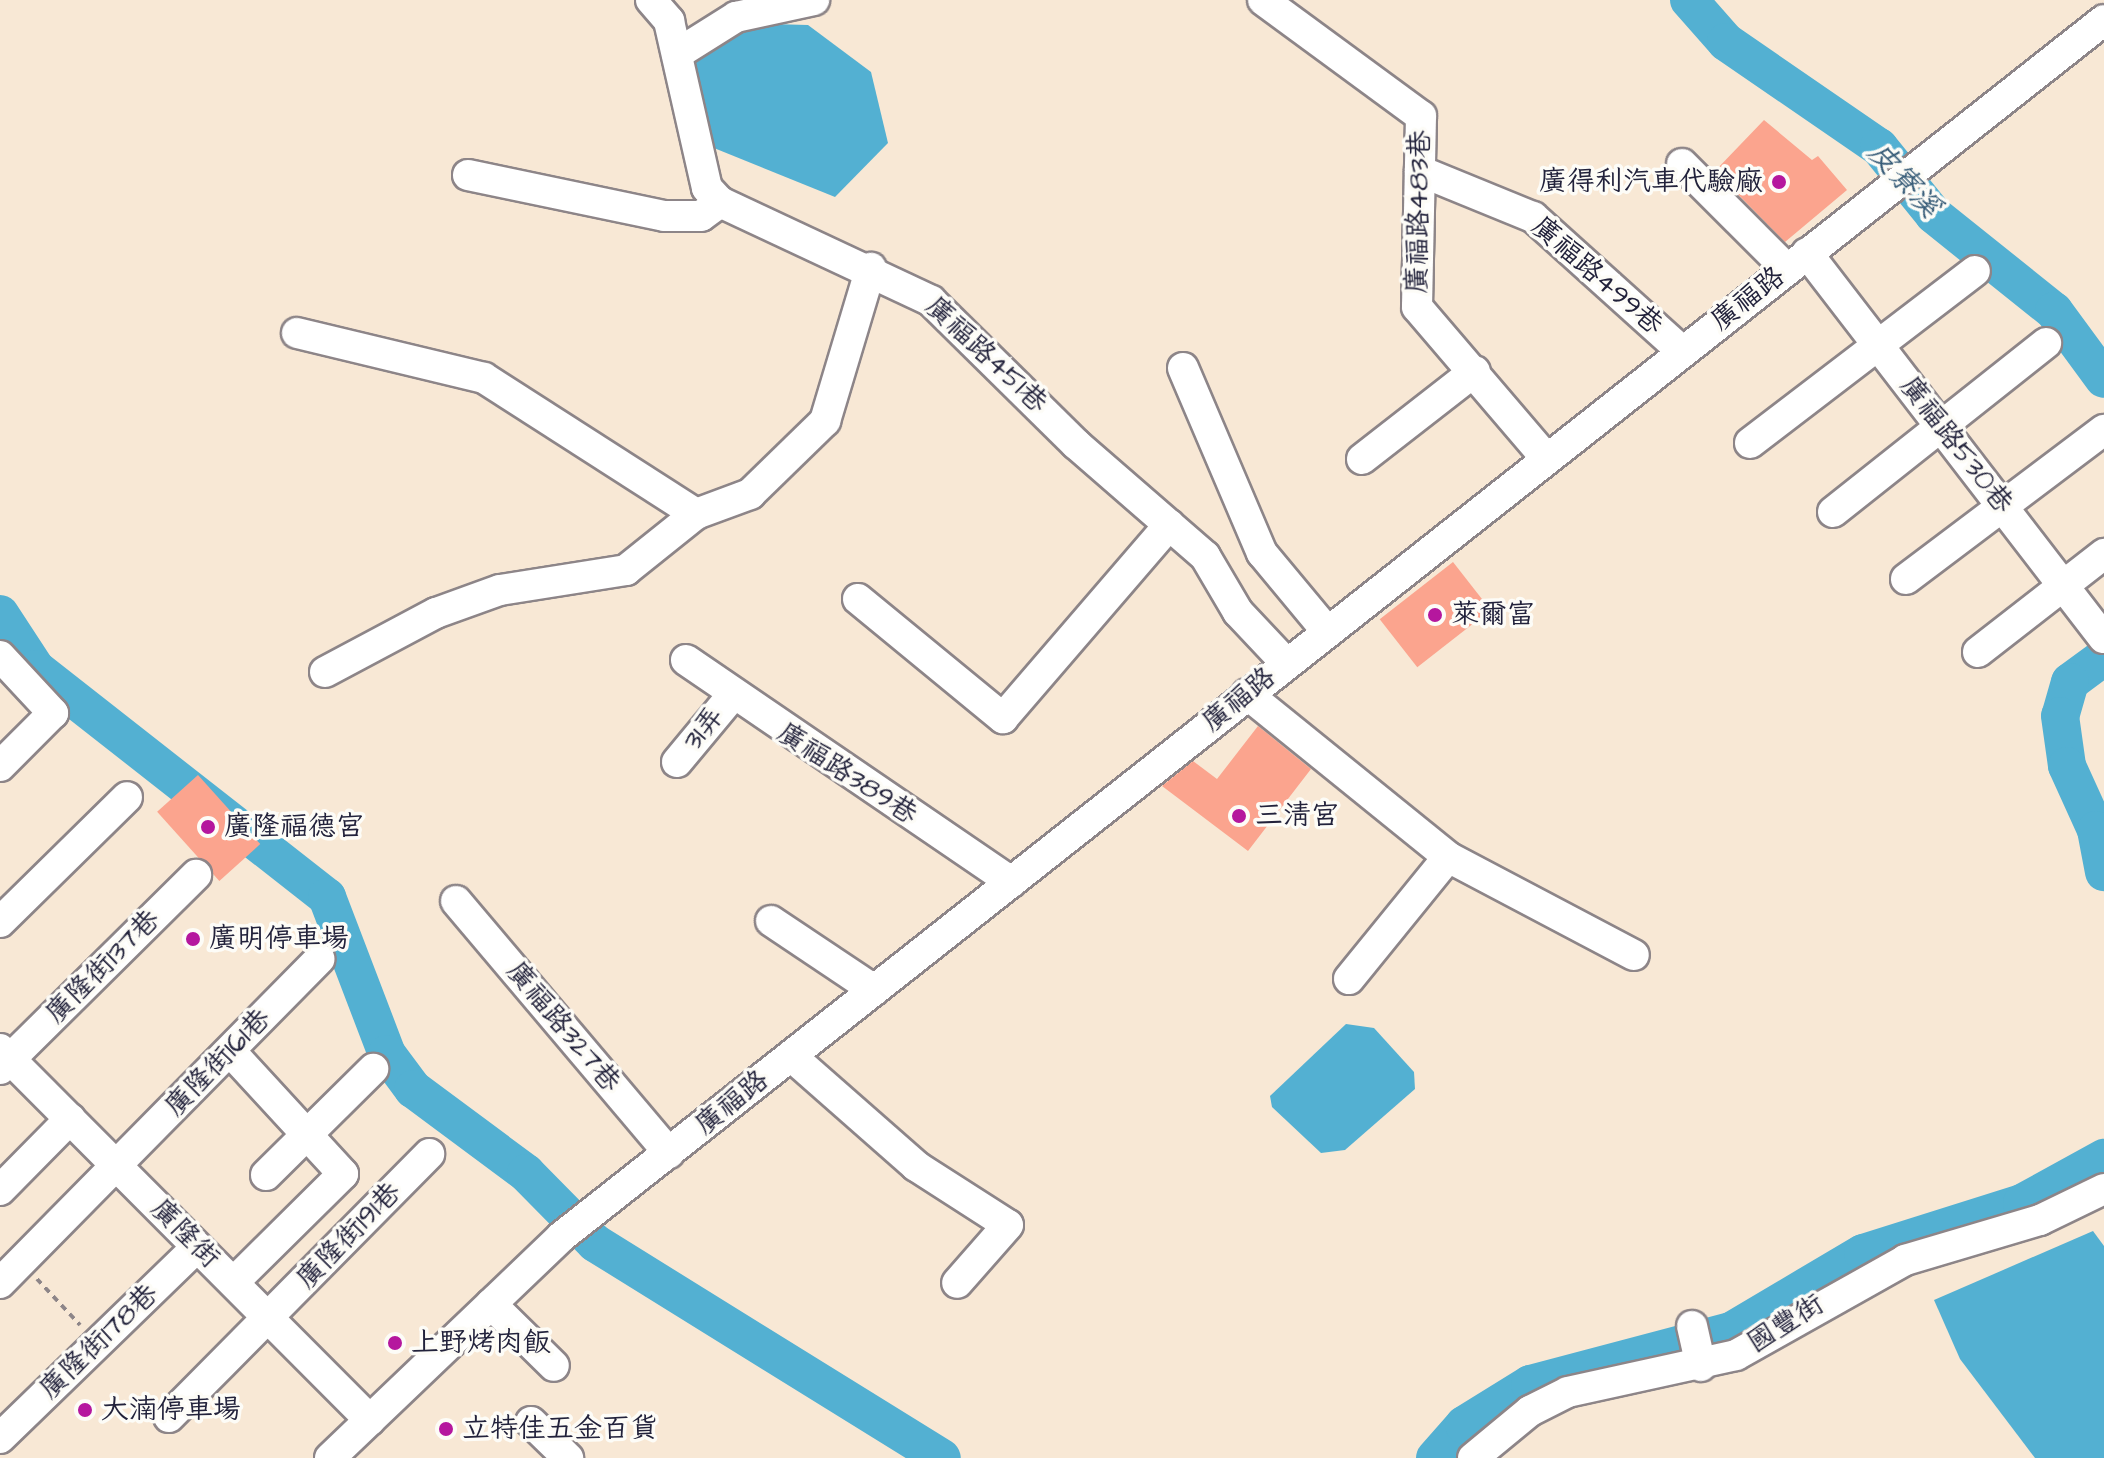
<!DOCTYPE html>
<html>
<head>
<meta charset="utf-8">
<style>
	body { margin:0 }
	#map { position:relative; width:2104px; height:1458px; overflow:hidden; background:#f8e8d5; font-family:"Architects Daughter","LXGW WenKai TC",sans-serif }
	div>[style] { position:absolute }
	.water>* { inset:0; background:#53b0d2 }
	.river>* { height:38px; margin:-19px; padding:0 19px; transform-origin:19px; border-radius:19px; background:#53b0d2 }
	.building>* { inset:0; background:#fba48e; transform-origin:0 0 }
	.path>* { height:4px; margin-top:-2px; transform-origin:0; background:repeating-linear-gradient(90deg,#8d8588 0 6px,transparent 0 12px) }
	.roads { filter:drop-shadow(2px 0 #8d8588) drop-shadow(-2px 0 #8d8588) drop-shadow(0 2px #8d8588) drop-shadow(0 -2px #8d8588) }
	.minor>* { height:30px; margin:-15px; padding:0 15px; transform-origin:15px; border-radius:15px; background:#fff }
	.dots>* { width:22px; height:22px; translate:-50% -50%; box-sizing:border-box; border:4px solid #fdfcf7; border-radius:50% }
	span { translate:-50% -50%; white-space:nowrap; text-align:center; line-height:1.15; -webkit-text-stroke:7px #fdfcf7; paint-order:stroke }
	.poi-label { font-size:28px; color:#22223b }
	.right { translate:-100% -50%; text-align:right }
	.left { translate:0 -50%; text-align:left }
	.street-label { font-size:28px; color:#22223b }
	.water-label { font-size:30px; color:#365b77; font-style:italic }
</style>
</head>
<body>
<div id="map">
	<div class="water">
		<i style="clip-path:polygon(738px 23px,808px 25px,871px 72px,888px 143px,835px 197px,709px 146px,688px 79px,702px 46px)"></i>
		<i style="clip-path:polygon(1346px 1024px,1374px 1028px,1414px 1072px,1415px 1089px,1345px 1150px,1321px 1153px,1272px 1107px,1270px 1096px)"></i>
		<i style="clip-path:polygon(2093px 1231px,2104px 1246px,2104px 1458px,2035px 1458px,1960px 1359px,1934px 1300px)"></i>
	</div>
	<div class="river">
		<i style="left:1689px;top:0;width:56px;rotate:48.6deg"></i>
		<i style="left:1726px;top:42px;width:186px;rotate:34.5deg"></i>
		<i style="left:1879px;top:147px;width:87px;rotate:51deg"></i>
		<i style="left:1934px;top:215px;width:154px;rotate:38.7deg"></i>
		<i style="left:2054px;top:311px;width:84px;rotate:53.7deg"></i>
		<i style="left:0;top:614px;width:66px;rotate:56.8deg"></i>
		<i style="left:36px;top:669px;width:370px;rotate:38.1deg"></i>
		<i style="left:327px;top:897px;width:168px;rotate:69.1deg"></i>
		<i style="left:387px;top:1054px;width:44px;rotate:53.4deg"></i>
		<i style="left:413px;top:1089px;width:141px;rotate:36.6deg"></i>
		<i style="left:526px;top:1173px;width:98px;rotate:45.4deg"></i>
		<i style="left:595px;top:1243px;width:408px;rotate:31.8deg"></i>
		<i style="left:2104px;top:657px;width:42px;rotate:143.7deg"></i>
		<i style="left:2070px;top:682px;width:35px;rotate:106deg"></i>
		<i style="left:2060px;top:716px;width:50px;rotate:82deg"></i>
		<i style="left:2067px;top:766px;width:70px;rotate:65.6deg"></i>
		<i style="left:2096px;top:830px;width:43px;rotate:79.2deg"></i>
		<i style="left:1435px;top:1458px;width:44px;rotate:-48.7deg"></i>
		<i style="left:1464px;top:1425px;width:78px;rotate:-31.8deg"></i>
		<i style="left:1530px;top:1384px;width:208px;rotate:-14.8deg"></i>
		<i style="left:1731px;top:1331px;width:153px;rotate:-30.6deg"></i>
		<i style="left:1863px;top:1253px;width:167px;rotate:-17.5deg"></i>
		<i style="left:2022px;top:1203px;width:94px;rotate:-28.8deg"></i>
	</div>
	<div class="building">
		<i style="clip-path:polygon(1764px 120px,1812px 160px,1818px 156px,1847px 190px,1785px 242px,1715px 171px)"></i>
		<i style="left:1453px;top:562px;width:61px;height:93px;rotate:52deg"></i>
		<i style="clip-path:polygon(1258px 726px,1311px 769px,1248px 851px,1162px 786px,1193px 761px,1217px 779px)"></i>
		<i style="left:198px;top:775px;width:93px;height:55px;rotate:48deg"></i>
	</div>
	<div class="path">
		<i style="left:37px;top:1279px;width:63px;rotate:46.9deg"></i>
	</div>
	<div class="roads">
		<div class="minor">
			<i style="left:651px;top:0;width:28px;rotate:49deg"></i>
			<i style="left:669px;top:21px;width:171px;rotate:77.2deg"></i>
			<i style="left:707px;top:188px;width:19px;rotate:47deg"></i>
			<i style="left:720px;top:202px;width:233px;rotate:25.1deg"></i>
			<i style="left:931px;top:301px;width:204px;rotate:44.6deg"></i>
			<i style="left:1076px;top:444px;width:171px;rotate:41deg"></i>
			<i style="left:1205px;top:556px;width:65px;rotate:59.5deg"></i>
			<i style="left:1238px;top:612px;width:70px;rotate:46.7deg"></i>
			<i style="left:1263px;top:0;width:196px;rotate:36.3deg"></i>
			<i style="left:1421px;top:116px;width:191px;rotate:91.2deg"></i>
			<i style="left:1417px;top:307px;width:199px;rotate:49.5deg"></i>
			<i style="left:677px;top:54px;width:70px;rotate:-32.1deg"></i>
			<i style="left:736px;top:17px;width:80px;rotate:-12.3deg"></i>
			<i style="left:1682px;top:164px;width:148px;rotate:45deg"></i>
			<i style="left:1420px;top:171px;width:122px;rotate:22.2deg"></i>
			<i style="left:1533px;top:217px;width:200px;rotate:42deg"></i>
			<i style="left:468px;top:175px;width:200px;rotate:11.8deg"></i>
			<i style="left:664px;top:216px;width:37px"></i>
			<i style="left:701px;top:216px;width:24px;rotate:-36deg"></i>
			<i style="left:1807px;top:253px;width:486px;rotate:52.4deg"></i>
			<i style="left:297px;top:333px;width:192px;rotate:13.5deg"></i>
			<i style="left:484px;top:378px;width:252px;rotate:32.7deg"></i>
			<i style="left:1183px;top:368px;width:201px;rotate:66.9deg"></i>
			<i style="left:1262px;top:553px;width:99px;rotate:50.3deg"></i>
			<i style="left:1750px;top:443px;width:283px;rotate:-37.4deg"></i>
			<i style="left:1362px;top:459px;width:143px;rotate:-37.9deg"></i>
			<i style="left:1833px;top:512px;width:272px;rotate:-38.4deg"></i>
			<i style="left:1906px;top:579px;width:248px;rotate:-37deg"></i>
			<i style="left:858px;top:599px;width:188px;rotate:39.4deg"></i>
			<i style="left:1003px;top:718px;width:255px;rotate:-49.3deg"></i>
			<i style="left:1978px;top:652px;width:160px;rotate:-37.9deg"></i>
			<i style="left:0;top:656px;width:78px;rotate:47.1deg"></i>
			<i style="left:53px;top:713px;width:75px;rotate:135deg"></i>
			<i style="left:686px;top:660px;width:394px;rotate:34.3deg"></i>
			<i style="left:325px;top:672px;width:126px;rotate:-28deg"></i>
			<i style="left:436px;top:613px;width:68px;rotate:-19.8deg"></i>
			<i style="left:500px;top:590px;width:128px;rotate:-9deg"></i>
			<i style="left:626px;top:570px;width:90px;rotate:-38.7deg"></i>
			<i style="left:696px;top:514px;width:58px;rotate:-20.3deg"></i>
			<i style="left:750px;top:494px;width:105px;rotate:-44.2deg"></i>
			<i style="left:825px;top:421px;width:160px;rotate:-73.3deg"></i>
			<i style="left:1247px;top:694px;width:259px;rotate:39deg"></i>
			<i style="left:1448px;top:857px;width:210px;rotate:27.8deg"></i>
			<i style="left:677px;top:762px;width:85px;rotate:-50.3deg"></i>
			<i style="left:456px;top:901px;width:330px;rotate:49.8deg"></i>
			<i style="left:771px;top:921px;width:124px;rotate:33.8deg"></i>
			<i style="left:0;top:922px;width:178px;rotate:-44.5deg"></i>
			<i style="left:1349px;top:979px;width:157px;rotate:-50.9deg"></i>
			<i style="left:0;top:1049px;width:524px;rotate:45.08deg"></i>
			<i style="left:230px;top:1051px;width:167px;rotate:47.4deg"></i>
			<i style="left:343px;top:1174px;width:153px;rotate:135.3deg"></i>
			<i style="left:791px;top:1056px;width:167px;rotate:41.3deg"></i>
			<i style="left:916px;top:1166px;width:109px;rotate:32.7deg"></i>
			<i style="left:1008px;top:1225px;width:77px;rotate:131.3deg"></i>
			<i style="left:0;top:1069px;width:276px;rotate:-44.7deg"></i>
			<i style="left:266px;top:1175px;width:151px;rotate:-44.7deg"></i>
			<i style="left:0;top:1190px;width:100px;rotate:-45.4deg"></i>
			<i style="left:0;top:1283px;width:455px;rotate:-45.4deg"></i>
			<i style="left:491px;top:1304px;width:88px;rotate:44.5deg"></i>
			<i style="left:1692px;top:1326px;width:41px;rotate:77.3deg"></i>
			<i style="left:169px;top:1417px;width:370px;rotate:-45.3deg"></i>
			<i style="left:531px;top:1422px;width:52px;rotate:44.2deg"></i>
			<i style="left:0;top:1438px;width:274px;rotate:-44.1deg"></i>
			<i style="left:330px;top:1458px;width:320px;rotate:-43.7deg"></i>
			<i style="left:561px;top:1237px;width:1965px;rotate:-38.26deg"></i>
			<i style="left:1473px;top:1458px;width:74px;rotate:-39.5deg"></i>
			<i style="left:1530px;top:1411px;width:42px;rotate:-26.6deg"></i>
			<i style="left:1568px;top:1392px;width:172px;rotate:-12.4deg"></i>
			<i style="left:1736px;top:1355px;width:194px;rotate:-29.3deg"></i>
			<i style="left:1905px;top:1260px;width:141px;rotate:-16.5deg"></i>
			<i style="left:2040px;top:1220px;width:71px;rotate:-25.8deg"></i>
		</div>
	</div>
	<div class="dots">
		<i style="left:1779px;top:182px;background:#b5179e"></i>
		<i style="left:1435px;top:615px;background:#b5179e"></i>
		<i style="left:1239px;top:816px;background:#b5179e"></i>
		<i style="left:208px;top:827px;background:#b5179e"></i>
		<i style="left:193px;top:939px;background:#b5179e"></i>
		<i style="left:395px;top:1343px;background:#b5179e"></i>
		<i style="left:85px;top:1410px;background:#b5179e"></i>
		<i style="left:446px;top:1429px;background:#b5179e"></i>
	</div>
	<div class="poi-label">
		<span class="right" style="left:1763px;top:182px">廣得利汽車代驗廠</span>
		<span class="left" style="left:1451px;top:615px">萊爾富</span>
		<span class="left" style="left:1255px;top:816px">三清宮</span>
		<span class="left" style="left:224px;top:827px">廣隆福德宮</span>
		<span class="left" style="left:209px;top:939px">廣明停車場</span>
		<span class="left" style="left:411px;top:1343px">上野烤肉飯</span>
		<span class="left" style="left:101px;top:1410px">大湳停車場</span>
		<span class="left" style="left:462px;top:1429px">立特佳五金百貨</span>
	</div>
	<div class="street-label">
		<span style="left:1419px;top:212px;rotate:-89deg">廣福路483巷</span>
		<span style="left:1597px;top:276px;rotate:41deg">廣福路499巷</span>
		<span style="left:1748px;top:299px;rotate:-38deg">廣福路</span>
		<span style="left:986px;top:355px;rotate:43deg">廣福路451巷</span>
		<span style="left:1956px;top:445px;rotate:52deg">廣福路530巷</span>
		<span style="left:1239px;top:700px;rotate:-39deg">廣福路</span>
		<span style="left:704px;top:729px;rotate:-51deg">31弄</span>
		<span style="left:847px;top:774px;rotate:33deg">廣福路389巷</span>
		<span style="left:103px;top:967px;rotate:-45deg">廣隆街137巷</span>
		<span style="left:563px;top:1027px;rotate:50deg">廣福路327巷</span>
		<span style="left:218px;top:1063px;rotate:-46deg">廣隆街161巷</span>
		<span style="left:732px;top:1103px;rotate:-39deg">廣福路</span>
		<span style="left:185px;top:1234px;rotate:45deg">廣隆街</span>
		<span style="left:349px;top:1236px;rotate:-46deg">廣隆街191巷</span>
		<span style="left:1786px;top:1324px;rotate:-32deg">國豐街</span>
		<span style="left:99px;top:1342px;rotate:-44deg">廣隆街178巷</span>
	</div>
	<div class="water-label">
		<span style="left:1904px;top:180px;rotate:47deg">皮寮溪</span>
	</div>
</div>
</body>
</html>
